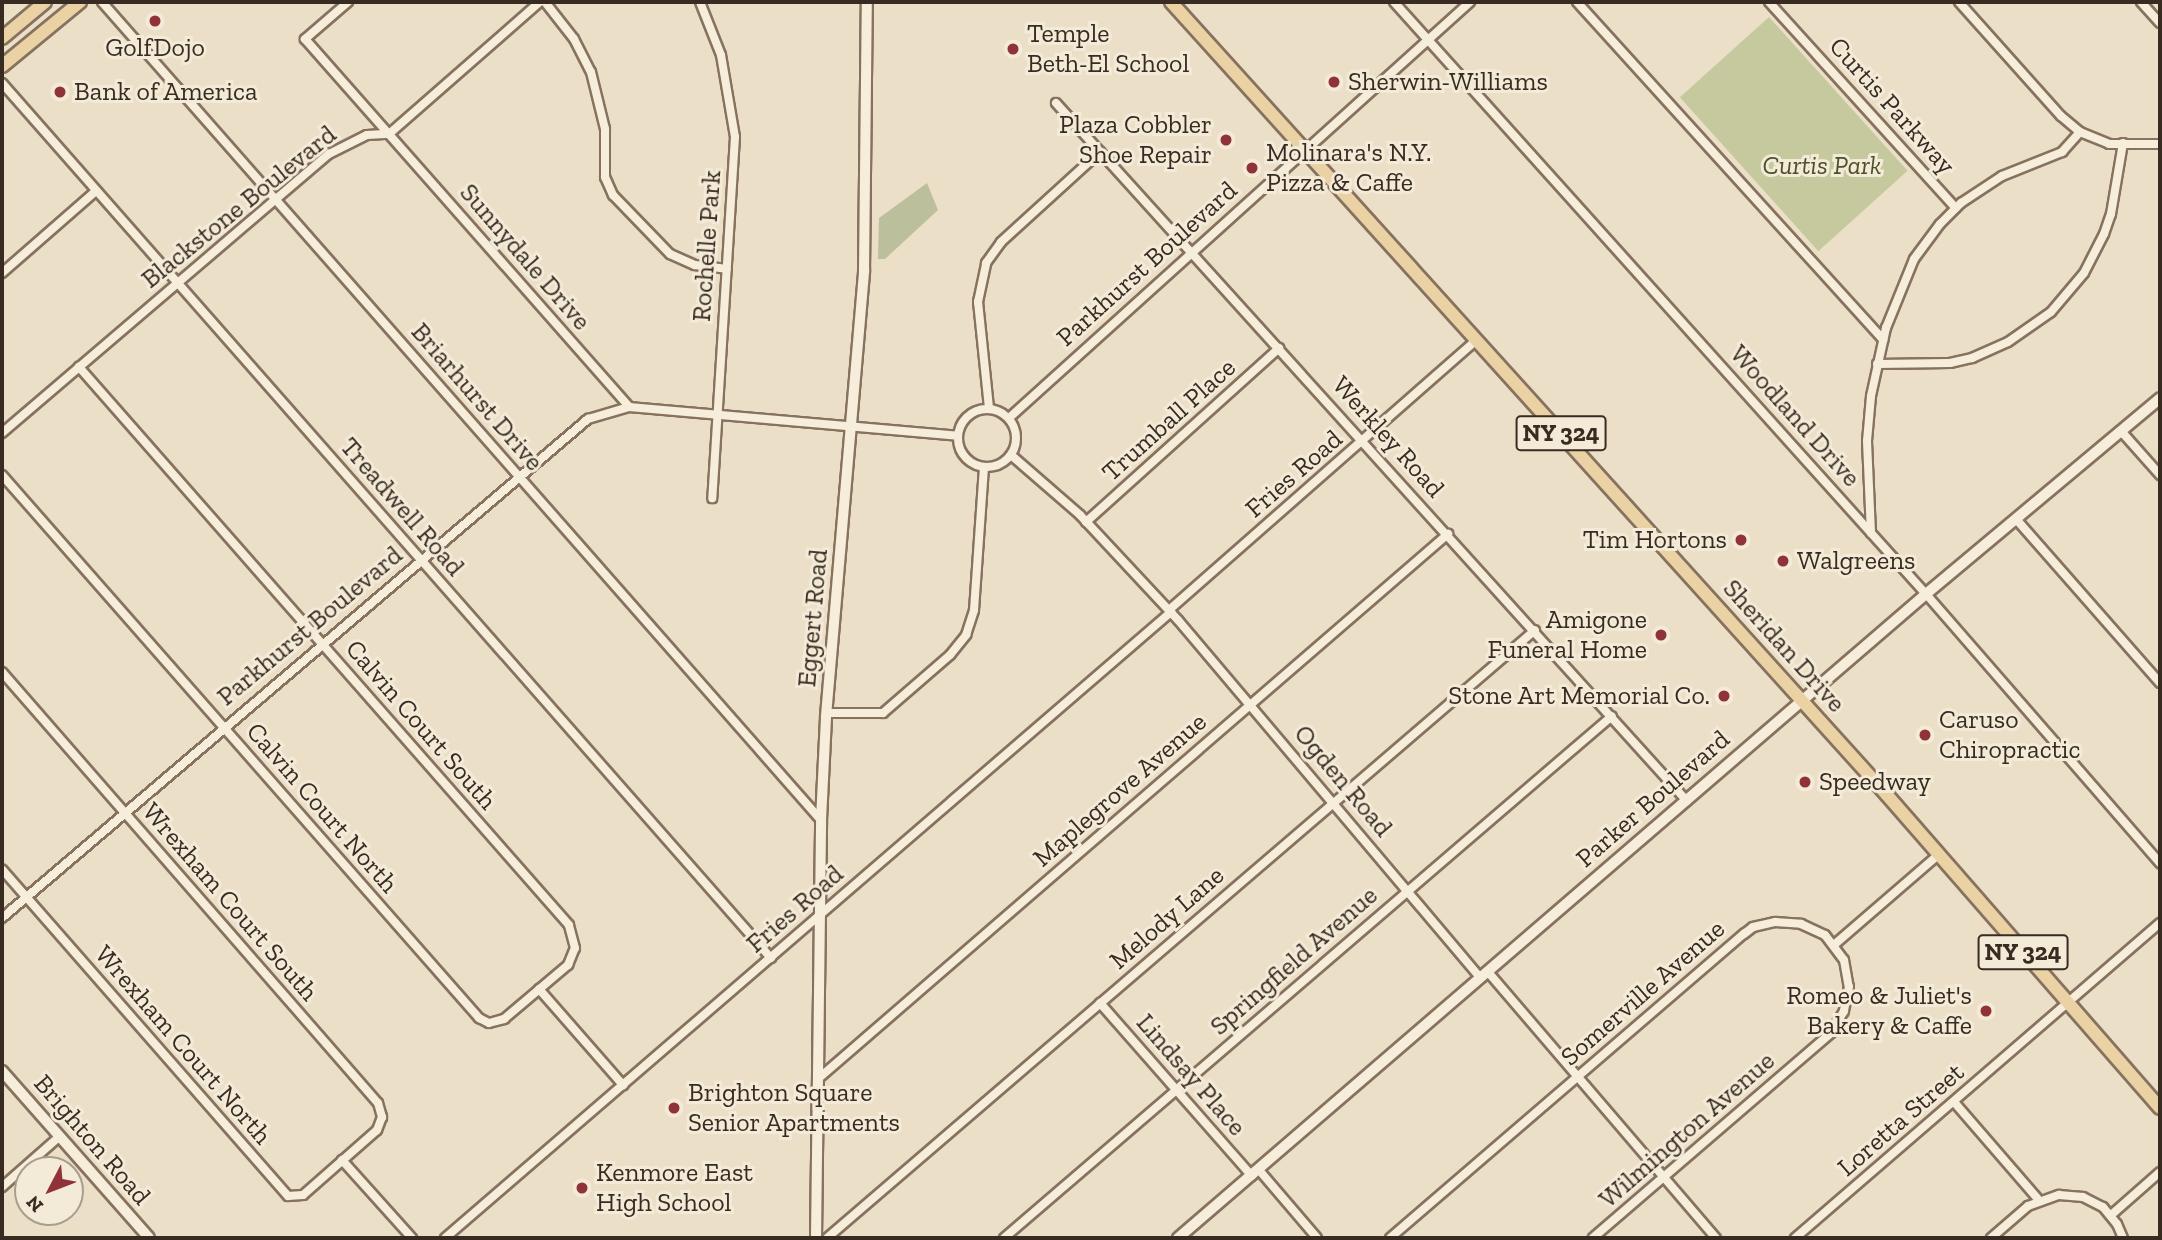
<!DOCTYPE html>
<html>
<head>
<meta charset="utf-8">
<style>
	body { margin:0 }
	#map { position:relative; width:2162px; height:1240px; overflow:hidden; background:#ebdfc8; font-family:"Zilla Slab",serif }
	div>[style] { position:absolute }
	.green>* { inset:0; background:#c5c99d; transform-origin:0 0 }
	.cemetery>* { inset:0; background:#bcbf9b }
	.roads { filter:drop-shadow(2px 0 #86725f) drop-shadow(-2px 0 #86725f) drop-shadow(0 2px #86725f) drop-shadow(0 -2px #86725f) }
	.minor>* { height:8px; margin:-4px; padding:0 4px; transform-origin:4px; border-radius:4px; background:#f6eddb }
	.minor>.ring { margin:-4px; padding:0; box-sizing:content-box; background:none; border:8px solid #f6eddb; border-radius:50% }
	.tertiary>* { height:10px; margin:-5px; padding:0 5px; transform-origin:5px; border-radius:5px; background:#f6eddb }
	.primary>* { height:12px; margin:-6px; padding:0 6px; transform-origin:6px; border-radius:6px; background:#ebd2a4 }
	.dots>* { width:19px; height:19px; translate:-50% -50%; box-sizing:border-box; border:4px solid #f3ead7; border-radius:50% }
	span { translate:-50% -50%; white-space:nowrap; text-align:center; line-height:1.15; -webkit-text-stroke:6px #f3ead7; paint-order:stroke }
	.shield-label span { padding:2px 5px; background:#f3ead7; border:2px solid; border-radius:5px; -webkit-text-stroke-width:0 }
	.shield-label { font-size:24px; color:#382b21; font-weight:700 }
	.poi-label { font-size:26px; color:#382b21 }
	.left { translate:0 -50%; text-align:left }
	.right { translate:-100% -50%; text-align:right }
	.street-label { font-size:26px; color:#382b21 }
	.park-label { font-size:26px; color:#4a5229; font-style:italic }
	.frame { position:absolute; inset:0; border:4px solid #382b21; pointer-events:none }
	.north { position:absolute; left:14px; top:1156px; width:70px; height:70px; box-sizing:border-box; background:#f3ead7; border:2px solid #a89e8e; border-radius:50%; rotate:228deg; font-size:19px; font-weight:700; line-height:28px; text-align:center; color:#382b21 }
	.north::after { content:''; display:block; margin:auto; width:24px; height:32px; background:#903338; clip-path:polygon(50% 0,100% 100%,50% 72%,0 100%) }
</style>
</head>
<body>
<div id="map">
	<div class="green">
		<i style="left:1769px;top:17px;width:207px;height:120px;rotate:48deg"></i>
	</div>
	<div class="cemetery">
		<i style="clip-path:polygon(927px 183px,938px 210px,885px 259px,878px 259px,879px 218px)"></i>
	</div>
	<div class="roads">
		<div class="minor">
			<i style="left:102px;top:2px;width:1089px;rotate:48.69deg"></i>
			<i style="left:348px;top:2px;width:57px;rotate:139.3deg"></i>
			<i style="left:305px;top:39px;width:490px;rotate:48.6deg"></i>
			<i style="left:545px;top:2px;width:47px;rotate:51.9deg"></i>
			<i style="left:574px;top:39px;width:37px;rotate:63deg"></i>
			<i style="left:591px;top:72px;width:59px;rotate:76.2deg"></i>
			<i style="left:605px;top:129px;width:48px;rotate:90deg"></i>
			<i style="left:605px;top:177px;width:20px;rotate:66deg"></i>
			<i style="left:613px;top:195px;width:82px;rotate:46deg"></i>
			<i style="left:670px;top:254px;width:27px;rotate:24deg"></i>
			<i style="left:695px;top:265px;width:32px;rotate:7deg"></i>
			<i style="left:700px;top:2px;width:57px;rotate:68.4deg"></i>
			<i style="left:721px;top:55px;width:83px;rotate:80.3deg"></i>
			<i style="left:735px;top:137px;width:362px;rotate:93.6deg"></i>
			<i style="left:1394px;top:2px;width:796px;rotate:48.06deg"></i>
			<i style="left:1926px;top:594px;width:357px;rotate:49deg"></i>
			<i style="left:1577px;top:2px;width:456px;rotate:47.8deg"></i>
			<i style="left:1769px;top:2px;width:278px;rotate:47.8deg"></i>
			<i style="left:1959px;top:2px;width:153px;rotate:48.2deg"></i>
			<i style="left:2061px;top:116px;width:25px;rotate:40deg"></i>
			<i style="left:2080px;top:132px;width:31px;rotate:22deg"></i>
			<i style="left:2109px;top:144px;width:51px"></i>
			<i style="left:2141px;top:2px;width:28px;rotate:48deg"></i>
			<i style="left:2px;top:83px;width:1165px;rotate:48.69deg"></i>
			<i style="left:1056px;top:103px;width:941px;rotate:47.89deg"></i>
			<i style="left:2px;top:273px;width:125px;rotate:-41.1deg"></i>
			<i style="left:1877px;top:364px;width:73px;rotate:-0.8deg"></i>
			<i style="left:1950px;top:363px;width:23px;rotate:-13deg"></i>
			<i style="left:1972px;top:358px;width:39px;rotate:-24deg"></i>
			<i style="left:2008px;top:342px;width:52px;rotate:-34.9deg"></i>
			<i style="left:2051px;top:312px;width:51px;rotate:-49.8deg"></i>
			<i style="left:2084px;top:273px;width:44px;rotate:-62.9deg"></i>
			<i style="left:2104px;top:234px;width:21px;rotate:-71deg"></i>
			<i style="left:2111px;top:214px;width:72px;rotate:-80.4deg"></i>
			<i style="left:989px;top:408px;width:107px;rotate:-95.9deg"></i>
			<i style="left:978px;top:302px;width:40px;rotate:-78deg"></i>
			<i style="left:986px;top:263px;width:26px;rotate:-54deg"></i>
			<i style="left:1001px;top:242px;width:134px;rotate:-42.3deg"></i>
			<i class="ring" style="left:958px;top:409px;width:50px;height:50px"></i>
			<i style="left:1009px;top:418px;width:621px;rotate:-42.06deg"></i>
			<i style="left:2121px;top:431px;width:59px;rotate:48.4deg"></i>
			<i style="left:2px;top:433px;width:430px;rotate:-40.5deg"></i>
			<i style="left:329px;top:154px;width:42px;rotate:-26.6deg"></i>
			<i style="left:367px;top:135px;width:22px;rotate:-3deg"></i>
			<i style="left:389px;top:134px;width:201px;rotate:-41.2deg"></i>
			<i style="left:1011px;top:455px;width:91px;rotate:41deg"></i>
			<i style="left:1080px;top:515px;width:144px;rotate:47deg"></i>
			<i style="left:1178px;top:620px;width:469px;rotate:49.8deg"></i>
			<i style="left:2px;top:475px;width:723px;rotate:48.7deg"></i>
			<i style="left:479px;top:1018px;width:11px;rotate:27deg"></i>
			<i style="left:489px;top:1023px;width:16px;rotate:-15deg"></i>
			<i style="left:504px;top:1019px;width:84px;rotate:-40.2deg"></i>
			<i style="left:568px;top:965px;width:18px;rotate:-68deg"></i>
			<i style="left:575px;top:948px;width:24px;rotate:-105deg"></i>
			<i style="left:569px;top:925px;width:743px;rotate:-131.29deg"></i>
			<i style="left:2016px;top:519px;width:218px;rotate:48.7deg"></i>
			<i style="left:1086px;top:522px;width:260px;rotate:-42deg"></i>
			<i style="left:1871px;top:533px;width:92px;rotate:-92.5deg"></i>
			<i style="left:1867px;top:441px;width:45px;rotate:-84.9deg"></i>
			<i style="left:1871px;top:396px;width:70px;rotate:-77.6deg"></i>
			<i style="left:1886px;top:328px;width:74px;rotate:-67.9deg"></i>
			<i style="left:1914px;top:259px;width:44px;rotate:-53.4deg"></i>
			<i style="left:1940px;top:224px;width:30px;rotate:-45deg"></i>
			<i style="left:1961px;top:203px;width:49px;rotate:-33.4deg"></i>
			<i style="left:2002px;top:176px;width:65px;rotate:-21.8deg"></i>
			<i style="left:2062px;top:152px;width:27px;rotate:-48deg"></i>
			<i style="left:1169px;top:610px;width:410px;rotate:-41.3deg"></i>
			<i style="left:2px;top:672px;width:572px;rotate:48.9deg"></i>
			<i style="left:378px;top:1103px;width:15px;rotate:74deg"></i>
			<i style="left:382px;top:1117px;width:14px;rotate:111deg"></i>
			<i style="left:377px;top:1130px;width:98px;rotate:138.7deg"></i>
			<i style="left:303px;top:1195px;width:15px;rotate:176deg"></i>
			<i style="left:288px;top:1196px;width:434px;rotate:-131.2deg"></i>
			<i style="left:827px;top:713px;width:56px"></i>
			<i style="left:883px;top:713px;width:89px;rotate:-40.9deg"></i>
			<i style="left:950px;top:655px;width:26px;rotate:-51deg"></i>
			<i style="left:966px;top:635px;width:26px;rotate:-72deg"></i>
			<i style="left:974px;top:610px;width:143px;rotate:-86deg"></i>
			<i style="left:2px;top:918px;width:770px;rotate:-40.42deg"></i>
			<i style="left:588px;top:419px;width:43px;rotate:-16.3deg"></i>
			<i style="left:629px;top:407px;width:330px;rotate:5deg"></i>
			<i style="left:1835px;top:944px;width:136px;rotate:-40.8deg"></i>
			<i style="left:1488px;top:972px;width:350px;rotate:49.4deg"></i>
			<i style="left:539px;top:989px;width:128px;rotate:48.8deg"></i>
			<i style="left:1100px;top:1003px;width:230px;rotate:48.7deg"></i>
			<i style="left:819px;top:1078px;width:832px;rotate:-40.86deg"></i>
			<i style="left:1954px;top:1102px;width:130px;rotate:49.1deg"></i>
			<i style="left:342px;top:1160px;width:105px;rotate:48.1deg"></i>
			<i style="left:1259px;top:1170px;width:89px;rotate:49.5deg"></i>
			<i style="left:2px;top:1187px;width:76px;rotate:-41.3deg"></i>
			<i style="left:2111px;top:1215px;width:65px;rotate:-41.3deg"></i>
			<i style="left:445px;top:1238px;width:959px;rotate:-40.77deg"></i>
			<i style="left:827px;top:1238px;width:933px;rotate:-40.65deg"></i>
			<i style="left:1004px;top:1238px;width:801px;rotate:-40.65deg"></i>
			<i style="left:1390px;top:1238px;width:467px;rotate:-40.7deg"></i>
			<i style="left:1744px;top:934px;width:11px;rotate:-38deg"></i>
			<i style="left:1753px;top:927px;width:23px;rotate:-13deg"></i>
			<i style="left:1775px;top:922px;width:26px;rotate:4deg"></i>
			<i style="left:1801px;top:924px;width:26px;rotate:25deg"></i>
			<i style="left:1825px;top:935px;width:31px;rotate:53deg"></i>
			<i style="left:1844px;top:960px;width:27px;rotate:80deg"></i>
			<i style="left:1849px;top:987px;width:25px;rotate:102deg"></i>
			<i style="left:1844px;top:1011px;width:26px;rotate:121deg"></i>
			<i style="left:1831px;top:1033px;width:314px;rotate:139.3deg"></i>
			<i style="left:1795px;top:1238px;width:482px;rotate:-40.8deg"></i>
			<i style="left:1991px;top:1238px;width:49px;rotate:-40.9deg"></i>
			<i style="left:2028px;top:1206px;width:33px;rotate:-20deg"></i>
			<i style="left:2059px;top:1195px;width:24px;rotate:5deg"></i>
			<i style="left:2083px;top:1197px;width:22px;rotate:27deg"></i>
			<i style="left:2103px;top:1207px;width:22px;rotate:51deg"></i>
			<i style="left:2117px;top:1224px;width:15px;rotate:67deg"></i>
		</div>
		<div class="tertiary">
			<i style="left:2px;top:1071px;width:222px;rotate:48.6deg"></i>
			<i style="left:816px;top:1238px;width:418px;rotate:-89.3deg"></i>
			<i style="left:821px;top:820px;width:104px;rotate:-87.2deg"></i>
			<i style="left:826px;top:716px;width:447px;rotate:-85.1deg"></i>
			<i style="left:864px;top:271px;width:269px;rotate:-89.4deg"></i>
			<i style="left:1178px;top:1238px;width:987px;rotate:-40.73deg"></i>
			<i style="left:1926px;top:594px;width:305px;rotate:-39.9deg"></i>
		</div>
		<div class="primary">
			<i style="left:1171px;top:2px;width:1068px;rotate:47.92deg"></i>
			<i style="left:1887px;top:795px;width:415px;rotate:48.9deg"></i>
			<i style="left:2px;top:38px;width:56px;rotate:-39.9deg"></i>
			<i style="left:2px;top:66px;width:101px;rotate:-39.4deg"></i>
		</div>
	</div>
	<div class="dots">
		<i style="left:155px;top:21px;background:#903338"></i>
		<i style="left:1013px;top:49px;background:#903338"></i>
		<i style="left:1334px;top:82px;background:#903338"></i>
		<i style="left:60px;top:92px;background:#903338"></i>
		<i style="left:1226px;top:140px;background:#903338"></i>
		<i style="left:1252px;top:168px;background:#903338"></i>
		<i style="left:1741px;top:540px;background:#903338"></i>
		<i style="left:1783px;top:561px;background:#903338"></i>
		<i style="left:1661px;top:635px;background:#903338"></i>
		<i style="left:1724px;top:696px;background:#903338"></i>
		<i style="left:1925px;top:735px;background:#903338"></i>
		<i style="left:1805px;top:782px;background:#903338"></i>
		<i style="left:1986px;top:1011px;background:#903338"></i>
		<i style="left:674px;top:1108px;background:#903338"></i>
		<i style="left:582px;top:1188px;background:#903338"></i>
	</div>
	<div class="shield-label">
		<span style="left:1561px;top:433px">NY 324</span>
		<span style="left:2023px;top:952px">NY 324</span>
	</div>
	<div class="poi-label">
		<span class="left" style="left:1027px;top:49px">Temple<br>Beth-El School</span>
		<span style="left:155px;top:48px">GolfDojo</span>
		<span class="left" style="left:1348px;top:82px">Sherwin-Williams</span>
		<span class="left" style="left:74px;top:92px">Bank of America</span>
		<span class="right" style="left:1212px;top:140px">Plaza Cobbler<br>Shoe Repair</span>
		<span class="left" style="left:1266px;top:168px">Molinara's N.Y.<br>Pizza &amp; Caffe</span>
		<span class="right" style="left:1727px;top:540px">Tim Hortons</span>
		<span class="left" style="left:1797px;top:561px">Walgreens</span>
		<span class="right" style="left:1647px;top:635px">Amigone<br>Funeral Home</span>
		<span class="right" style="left:1710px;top:696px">Stone Art Memorial Co.</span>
		<span class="left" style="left:1939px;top:735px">Caruso<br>Chiropractic</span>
		<span class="left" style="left:1819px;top:782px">Speedway</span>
		<span class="right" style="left:1972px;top:1011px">Romeo &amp; Juliet's<br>Bakery &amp; Caffe</span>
		<span class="left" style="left:688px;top:1108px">Brighton Square<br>Senior Apartments</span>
		<span class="left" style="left:596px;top:1188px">Kenmore East<br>High School</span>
	</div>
	<div class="street-label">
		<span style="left:1892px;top:106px;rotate:48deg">Curtis Parkway</span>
		<span style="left:239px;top:207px;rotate:-39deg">Blackstone Boulevard</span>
		<span style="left:707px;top:246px;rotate:-86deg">Rochelle Park</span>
		<span style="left:525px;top:257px;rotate:49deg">Sunnydale Drive</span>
		<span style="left:1147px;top:264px;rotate:-42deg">Parkhurst Boulevard</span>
		<span style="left:477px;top:397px;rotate:49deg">Briarhurst Drive</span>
		<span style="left:1795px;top:416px;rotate:48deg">Woodland Drive</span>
		<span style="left:1169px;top:420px;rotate:-42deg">Trumball Place</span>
		<span style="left:1388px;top:437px;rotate:48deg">Werkley Road</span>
		<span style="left:1294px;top:474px;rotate:-41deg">Fries Road</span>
		<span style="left:402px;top:507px;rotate:49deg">Treadwell Road</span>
		<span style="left:813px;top:618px;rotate:-85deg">Eggert Road</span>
		<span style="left:310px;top:626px;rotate:-40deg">Parkhurst Boulevard</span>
		<span style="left:1784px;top:646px;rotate:48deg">Sheridan Drive</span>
		<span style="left:421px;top:725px;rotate:49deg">Calvin Court South</span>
		<span style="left:1343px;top:781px;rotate:50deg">Ogden Road</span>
		<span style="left:1120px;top:790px;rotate:-41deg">Maplegrove Avenue</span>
		<span style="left:1653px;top:799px;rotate:-41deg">Parker Boulevard</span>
		<span style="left:322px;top:808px;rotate:49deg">Calvin Court North</span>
		<span style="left:230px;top:902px;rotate:49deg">Wrexham Court South</span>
		<span style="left:795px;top:909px;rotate:-41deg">Fries Road</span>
		<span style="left:1167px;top:918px;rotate:-41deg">Melody Lane</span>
		<span style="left:1294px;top:961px;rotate:-41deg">Springfield Avenue</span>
		<span style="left:1643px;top:993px;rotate:-41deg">Somerville Avenue</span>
		<span style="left:183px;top:1045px;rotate:49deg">Wrexham Court North</span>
		<span style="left:1191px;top:1075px;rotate:49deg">Lindsay Place</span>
		<span style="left:1901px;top:1120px;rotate:-41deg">Loretta Street</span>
		<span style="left:1687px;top:1130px;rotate:-41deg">Wilmington Avenue</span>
		<span style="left:92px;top:1140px;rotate:49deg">Brighton Road</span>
	</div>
	<div class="park-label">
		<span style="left:1822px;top:166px">Curtis Park</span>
	</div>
	<div class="frame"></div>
	<div class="north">N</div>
</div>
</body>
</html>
